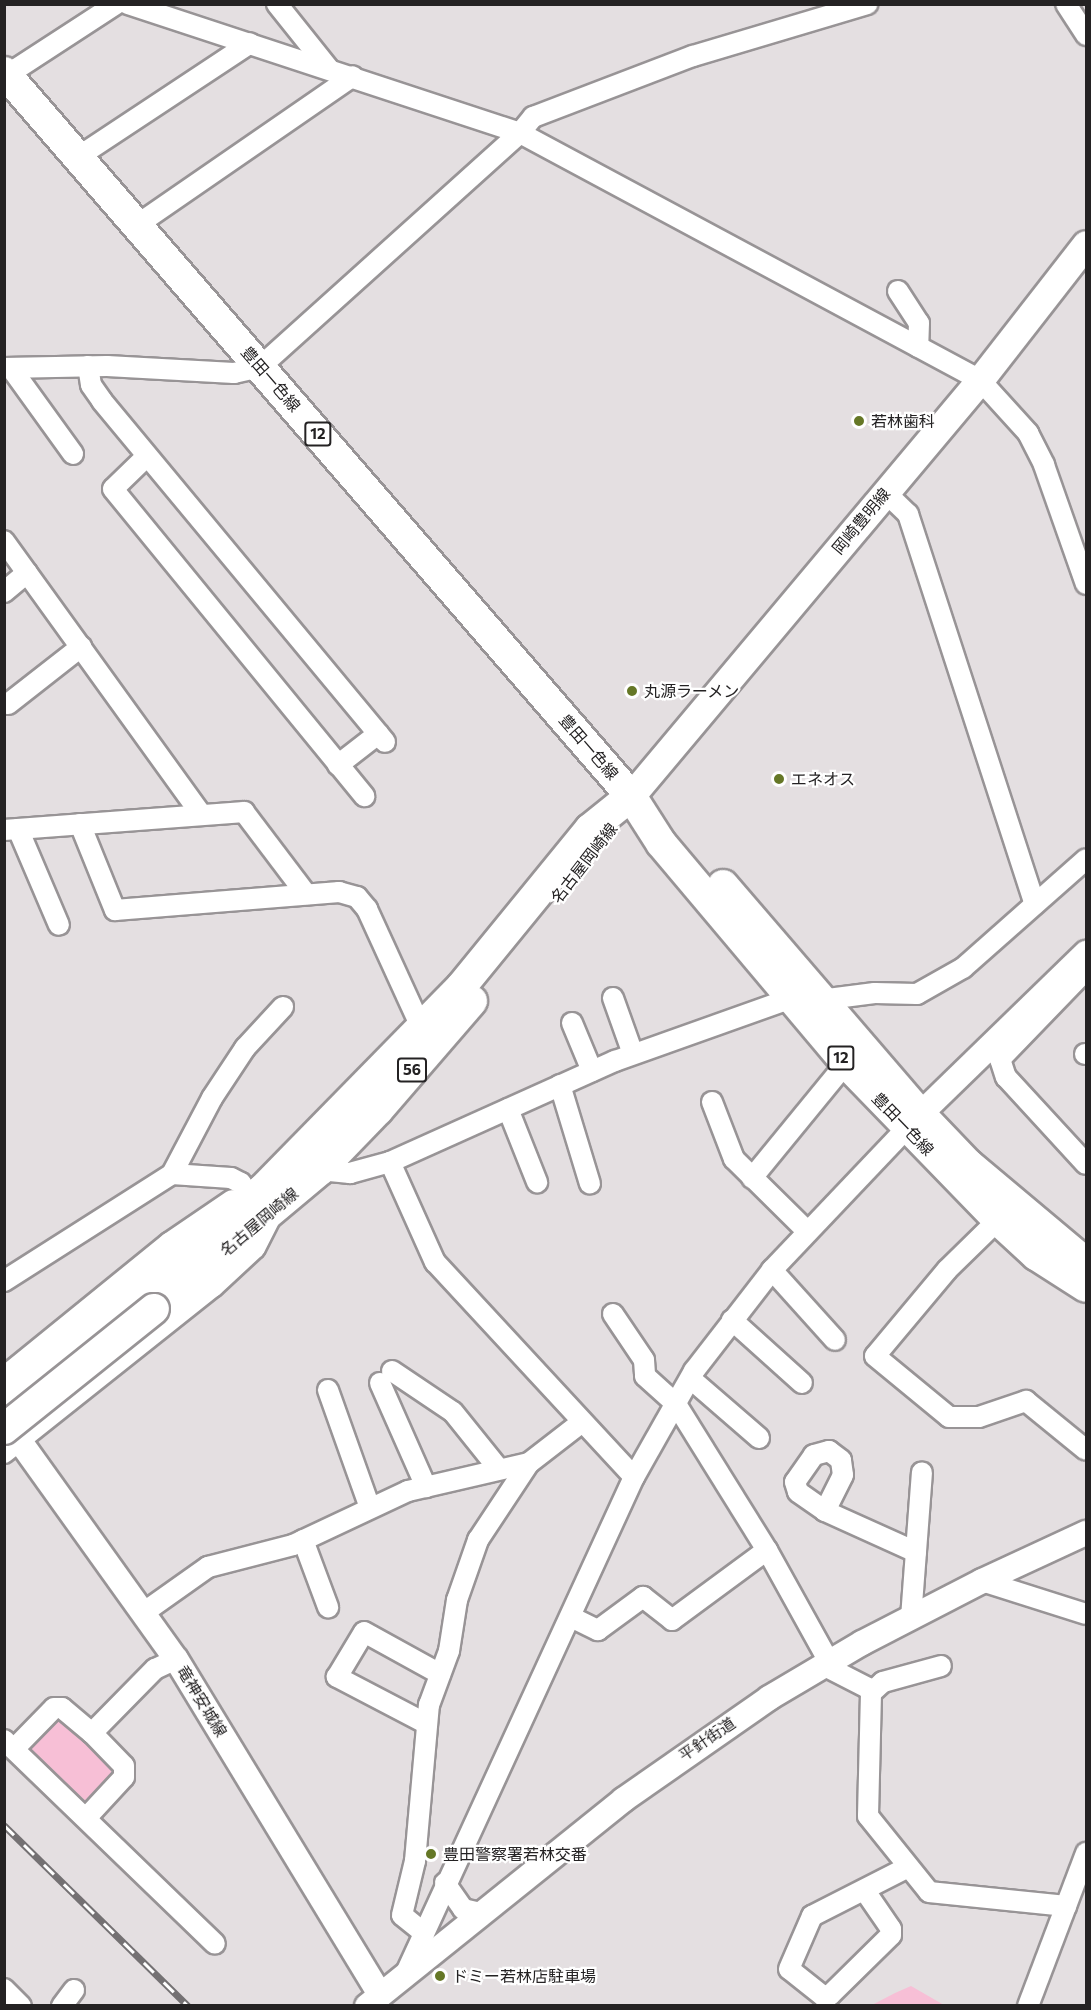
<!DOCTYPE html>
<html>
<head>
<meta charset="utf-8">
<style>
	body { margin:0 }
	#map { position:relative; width:1091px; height:2010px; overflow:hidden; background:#e4dfe1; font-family:Commissioner,"Noto Sans JP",sans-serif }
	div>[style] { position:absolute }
	.green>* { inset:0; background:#f7bfd6 }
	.roads { filter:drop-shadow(2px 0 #989496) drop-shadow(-2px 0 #989496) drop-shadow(0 2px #989496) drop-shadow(0 -2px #989496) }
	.minor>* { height:20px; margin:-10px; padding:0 10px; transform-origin:10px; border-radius:10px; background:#fff }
	.tertiary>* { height:24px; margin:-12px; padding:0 12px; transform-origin:12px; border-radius:12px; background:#fff }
	.secondary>* { height:27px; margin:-13.5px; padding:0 13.5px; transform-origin:13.5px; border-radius:13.5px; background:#fff }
	.primary>* { height:30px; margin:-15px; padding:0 15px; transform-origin:15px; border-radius:15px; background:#fff }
	.rail>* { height:7px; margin-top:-3.5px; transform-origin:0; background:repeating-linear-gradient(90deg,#fff 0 14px,#747173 0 28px); box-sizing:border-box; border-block:2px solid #747173 }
	.bridges { filter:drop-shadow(2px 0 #989496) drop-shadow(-2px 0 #989496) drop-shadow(0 2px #989496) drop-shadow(0 -2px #989496) }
	.primary-bridge>* { height:30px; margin:-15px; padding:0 15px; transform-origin:15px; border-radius:15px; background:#fff }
	.dots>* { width:16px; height:16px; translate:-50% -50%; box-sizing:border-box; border:3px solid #fff; border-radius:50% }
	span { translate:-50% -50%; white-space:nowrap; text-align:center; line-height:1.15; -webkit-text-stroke:4.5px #fff; paint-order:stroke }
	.shield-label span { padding:2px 4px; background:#fff; border:2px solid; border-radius:4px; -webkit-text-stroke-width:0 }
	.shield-label { font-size:15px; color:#242223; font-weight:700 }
	.street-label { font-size:16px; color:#242223 }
	.poi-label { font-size:16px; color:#242223 }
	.left { translate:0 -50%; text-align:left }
	.frame { position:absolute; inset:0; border:6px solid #242223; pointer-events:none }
</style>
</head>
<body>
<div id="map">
	<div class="green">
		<i style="clip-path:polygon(53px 1718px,62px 1719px,111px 1767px,111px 1778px,85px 1802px,80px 1803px,28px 1750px,28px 1744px)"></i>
		<i style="clip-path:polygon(911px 1986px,944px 2005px,872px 2005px,895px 1993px)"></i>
	</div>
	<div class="roads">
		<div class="minor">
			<i style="left:128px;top:4px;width:413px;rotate:18.2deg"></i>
			<i style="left:520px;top:133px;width:522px;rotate:28.23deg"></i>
			<i style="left:980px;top:380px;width:72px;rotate:47.8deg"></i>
			<i style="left:1028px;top:433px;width:36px;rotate:63deg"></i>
			<i style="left:1044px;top:465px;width:126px;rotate:70.6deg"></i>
			<i style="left:277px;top:4px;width:82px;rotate:51.4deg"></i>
			<i style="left:1066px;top:4px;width:37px;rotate:57deg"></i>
			<i style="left:7px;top:75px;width:130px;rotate:-33.1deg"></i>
			<i style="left:78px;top:157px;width:206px;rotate:-33.5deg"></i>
			<i style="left:137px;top:225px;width:262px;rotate:-34.6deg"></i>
			<i style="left:898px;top:291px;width:38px;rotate:57deg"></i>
			<i style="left:919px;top:323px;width:24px;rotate:92deg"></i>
			<i style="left:88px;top:366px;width:19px;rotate:81deg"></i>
			<i style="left:91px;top:385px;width:19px;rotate:55deg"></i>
			<i style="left:102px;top:401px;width:443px;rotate:50.3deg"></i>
			<i style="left:4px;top:368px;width:103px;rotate:-1.1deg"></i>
			<i style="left:107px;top:366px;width:127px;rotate:3.2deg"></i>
			<i style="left:234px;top:373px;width:27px;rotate:-13deg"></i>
			<i style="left:260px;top:367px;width:350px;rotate:-42deg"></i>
			<i style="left:520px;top:133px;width:21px;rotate:-51deg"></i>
			<i style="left:533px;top:117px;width:171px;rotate:-20.9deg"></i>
			<i style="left:693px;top:56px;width:182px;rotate:-16.6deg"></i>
			<i style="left:11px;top:368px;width:106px;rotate:54.2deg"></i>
			<i style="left:147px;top:456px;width:47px;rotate:135.9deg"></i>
			<i style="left:113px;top:489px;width:397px;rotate:50.7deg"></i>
			<i style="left:885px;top:492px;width:32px;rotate:44deg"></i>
			<i style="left:908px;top:514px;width:410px;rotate:72deg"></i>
			<i style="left:4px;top:541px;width:335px;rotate:54.2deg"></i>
			<i style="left:4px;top:592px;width:30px;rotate:-40deg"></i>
			<i style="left:8px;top:704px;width:93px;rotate:-38deg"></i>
			<i style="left:338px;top:765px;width:51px;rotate:-37.8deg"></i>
			<i style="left:80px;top:824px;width:93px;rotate:67.9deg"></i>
			<i style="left:115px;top:910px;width:225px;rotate:-4.6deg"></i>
			<i style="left:339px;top:892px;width:19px;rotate:16deg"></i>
			<i style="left:357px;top:897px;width:16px;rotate:50deg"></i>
			<i style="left:367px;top:909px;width:130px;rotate:65.4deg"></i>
			<i style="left:18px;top:829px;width:104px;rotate:66.9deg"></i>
			<i style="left:4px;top:830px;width:241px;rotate:-4.3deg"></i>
			<i style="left:244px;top:812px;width:103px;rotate:52.9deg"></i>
			<i style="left:1086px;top:970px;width:124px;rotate:134deg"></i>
			<i style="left:1000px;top:1059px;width:19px;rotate:72deg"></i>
			<i style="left:1006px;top:1077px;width:118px;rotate:47.4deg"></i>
			<i style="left:613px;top:998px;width:59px;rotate:70.3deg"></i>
			<i style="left:820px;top:1000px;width:55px;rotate:-7.3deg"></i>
			<i style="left:875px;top:993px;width:42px;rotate:1.4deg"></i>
			<i style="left:917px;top:994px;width:53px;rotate:-29.5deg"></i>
			<i style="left:963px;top:968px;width:164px;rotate:-41.5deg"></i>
			<i style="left:572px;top:1023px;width:52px;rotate:67.4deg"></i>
			<i style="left:1085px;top:1054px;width:1px"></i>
			<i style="left:560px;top:1085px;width:103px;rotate:73.1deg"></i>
			<i style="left:712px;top:1102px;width:61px;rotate:68.9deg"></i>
			<i style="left:734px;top:1159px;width:103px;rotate:44.6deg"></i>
			<i style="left:508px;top:1109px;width:79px;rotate:68.3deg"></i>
			<i style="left:390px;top:1162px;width:110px;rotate:65.8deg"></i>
			<i style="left:435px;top:1262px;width:293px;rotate:47.2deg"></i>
			<i style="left:320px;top:1170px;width:30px;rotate:6deg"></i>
			<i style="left:350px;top:1173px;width:41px;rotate:-15.4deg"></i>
			<i style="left:390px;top:1162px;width:247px;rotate:-24.2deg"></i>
			<i style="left:615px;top:1061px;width:188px;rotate:-19.6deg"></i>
			<i style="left:172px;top:1174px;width:86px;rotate:-62.2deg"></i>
			<i style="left:212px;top:1098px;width:60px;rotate:-56.6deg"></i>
			<i style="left:245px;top:1048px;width:56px;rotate:-47.2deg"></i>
			<i style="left:752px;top:1178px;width:149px;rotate:-50.7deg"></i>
			<i style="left:998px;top:1220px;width:71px;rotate:135.6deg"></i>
			<i style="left:947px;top:1270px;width:112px;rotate:129.9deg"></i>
			<i style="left:875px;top:1356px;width:96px;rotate:39.5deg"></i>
			<i style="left:949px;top:1417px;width:30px"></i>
			<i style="left:979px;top:1417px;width:50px;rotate:-18.8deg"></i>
			<i style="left:1026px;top:1401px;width:77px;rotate:39.2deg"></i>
			<i style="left:772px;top:1270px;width:94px;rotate:48deg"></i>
			<i style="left:4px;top:1281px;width:199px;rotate:-32.5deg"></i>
			<i style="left:172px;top:1174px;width:59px;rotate:3.9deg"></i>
			<i style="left:231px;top:1178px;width:11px;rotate:27deg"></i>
			<i style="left:241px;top:1183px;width:9px;rotate:58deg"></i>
			<i style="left:613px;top:1314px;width:55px;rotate:56deg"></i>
			<i style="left:644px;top:1360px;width:16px;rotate:86deg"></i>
			<i style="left:645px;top:1376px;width:42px;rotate:42.1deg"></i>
			<i style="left:676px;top:1404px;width:172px;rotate:58.1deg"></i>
			<i style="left:767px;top:1550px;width:128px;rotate:61deg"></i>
			<i style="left:732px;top:1320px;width:94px;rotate:42deg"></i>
			<i style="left:392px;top:1371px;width:73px;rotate:33.9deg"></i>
			<i style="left:453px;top:1412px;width:72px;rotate:51.2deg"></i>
			<i style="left:4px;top:1377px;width:213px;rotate:-39.1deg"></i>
			<i style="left:169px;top:1243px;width:76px;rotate:-34.3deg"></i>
			<i style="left:691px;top:1379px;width:90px;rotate:40.9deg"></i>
			<i style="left:380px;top:1383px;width:114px;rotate:66.1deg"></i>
			<i style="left:328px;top:1390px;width:125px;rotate:70.4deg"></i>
			<i style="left:4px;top:1453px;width:267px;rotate:-38.5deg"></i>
			<i style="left:213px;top:1287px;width:57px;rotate:-42.9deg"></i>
			<i style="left:255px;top:1248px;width:35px;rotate:-63deg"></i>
			<i style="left:825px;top:1511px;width:40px;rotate:-63.4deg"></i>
			<i style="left:843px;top:1475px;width:15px;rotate:-98deg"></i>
			<i style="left:841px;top:1460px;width:15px;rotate:-143deg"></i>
			<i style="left:829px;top:1451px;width:16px;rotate:165deg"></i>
			<i style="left:814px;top:1455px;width:33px;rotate:125deg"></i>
			<i style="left:795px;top:1482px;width:10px;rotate:73deg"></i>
			<i style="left:798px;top:1492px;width:33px;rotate:35deg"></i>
			<i style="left:825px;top:1511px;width:100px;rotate:24.3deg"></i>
			<i style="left:303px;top:1540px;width:72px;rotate:69.5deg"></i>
			<i style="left:982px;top:1581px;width:109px;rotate:17.6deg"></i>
			<i style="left:143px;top:1613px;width:80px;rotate:-35.3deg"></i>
			<i style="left:208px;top:1567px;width:88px;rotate:-14.5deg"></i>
			<i style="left:293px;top:1545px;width:127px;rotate:-25.2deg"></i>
			<i style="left:408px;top:1491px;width:124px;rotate:-13deg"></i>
			<i style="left:571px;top:1617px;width:30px;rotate:26deg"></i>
			<i style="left:598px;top:1630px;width:56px;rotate:-36.3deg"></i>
			<i style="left:643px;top:1597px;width:37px;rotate:38deg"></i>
			<i style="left:672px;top:1620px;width:118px;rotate:-36.4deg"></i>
			<i style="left:911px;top:1618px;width:146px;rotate:-85.7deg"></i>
			<i style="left:823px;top:1665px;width:51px;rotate:27.1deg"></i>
			<i style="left:868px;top:1688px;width:6px;rotate:59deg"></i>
			<i style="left:871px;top:1693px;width:123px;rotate:91.4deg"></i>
			<i style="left:868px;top:1816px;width:97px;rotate:51.2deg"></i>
			<i style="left:929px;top:1892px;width:138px;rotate:5.8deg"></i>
			<i style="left:871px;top:1693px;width:16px;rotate:-43deg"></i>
			<i style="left:883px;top:1682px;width:60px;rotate:-15.4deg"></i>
			<i style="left:427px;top:1724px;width:102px;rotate:-152.4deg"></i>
			<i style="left:337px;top:1677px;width:52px;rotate:-59deg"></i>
			<i style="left:364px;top:1632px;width:87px;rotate:28.9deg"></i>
			<i style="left:92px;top:1733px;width:90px;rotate:-45.5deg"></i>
			<i style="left:155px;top:1669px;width:23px;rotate:-25deg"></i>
			<i style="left:4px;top:1740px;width:293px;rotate:44deg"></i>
			<i style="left:14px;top:1749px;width:57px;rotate:-45.7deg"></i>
			<i style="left:54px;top:1708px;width:8px"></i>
			<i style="left:62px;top:1708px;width:39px;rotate:40deg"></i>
			<i style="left:92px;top:1733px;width:46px;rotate:45.9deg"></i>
			<i style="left:124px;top:1766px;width:11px;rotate:90deg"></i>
			<i style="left:124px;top:1777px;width:56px;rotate:132.8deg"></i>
			<i style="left:445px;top:1883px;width:32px;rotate:55deg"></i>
			<i style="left:463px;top:1909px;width:18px;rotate:13deg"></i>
			<i style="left:865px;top:1891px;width:46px;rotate:55.6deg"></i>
			<i style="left:891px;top:1929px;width:6px;rotate:90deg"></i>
			<i style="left:891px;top:1935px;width:86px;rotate:135.5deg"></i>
			<i style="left:830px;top:1995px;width:7px;rotate:172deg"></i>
			<i style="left:823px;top:1996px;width:43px;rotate:-141.5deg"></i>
			<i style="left:789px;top:1969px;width:58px;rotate:-66.5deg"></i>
			<i style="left:812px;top:1916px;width:108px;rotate:-27deg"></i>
			<i style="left:424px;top:1933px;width:28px;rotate:-141deg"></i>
			<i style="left:402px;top:1915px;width:56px;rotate:-76.5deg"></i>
			<i style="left:415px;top:1861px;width:157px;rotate:-84.9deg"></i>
			<i style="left:429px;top:1705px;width:58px;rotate:-69.7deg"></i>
			<i style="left:449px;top:1651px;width:52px;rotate:-81.1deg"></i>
			<i style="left:457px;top:1600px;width:64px;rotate:-70.7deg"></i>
			<i style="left:478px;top:1540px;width:92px;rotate:-56.5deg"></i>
			<i style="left:529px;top:1463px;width:67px;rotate:-37.7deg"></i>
			<i style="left:405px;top:1975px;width:548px;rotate:-65.31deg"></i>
			<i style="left:634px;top:1477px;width:122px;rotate:-60.5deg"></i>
			<i style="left:694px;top:1371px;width:128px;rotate:-52.3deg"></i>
			<i style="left:772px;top:1270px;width:195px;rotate:-46.5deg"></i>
			<i style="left:4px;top:1989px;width:24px;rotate:45deg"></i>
			<i style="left:62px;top:2006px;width:20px;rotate:-53deg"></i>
			<i style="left:1028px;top:2006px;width:164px;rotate:-69.2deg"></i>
		</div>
		<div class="tertiary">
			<i style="left:907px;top:1127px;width:250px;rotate:-44.2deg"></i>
			<i style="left:4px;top:1419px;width:295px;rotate:54.4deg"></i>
			<i style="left:176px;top:1659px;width:393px;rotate:58.7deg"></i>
			<i style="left:367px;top:2006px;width:329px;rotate:-38.8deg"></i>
			<i style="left:623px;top:1800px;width:178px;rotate:-34.9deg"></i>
			<i style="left:769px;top:1698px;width:108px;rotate:-30.6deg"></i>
			<i style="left:862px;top:1643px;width:135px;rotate:-27.3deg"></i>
			<i style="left:982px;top:1581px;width:115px;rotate:-24.8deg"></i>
		</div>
		<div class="secondary">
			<i style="left:631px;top:796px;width:543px;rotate:-50.01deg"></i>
			<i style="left:980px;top:380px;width:172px;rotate:-52.1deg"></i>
		</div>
		<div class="primary">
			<i style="left:4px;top:72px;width:958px;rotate:49.11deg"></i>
			<i style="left:631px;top:796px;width:56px;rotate:57.4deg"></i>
			<i style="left:661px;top:843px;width:287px;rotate:49.9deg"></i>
			<i style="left:846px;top:1063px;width:219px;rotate:45.9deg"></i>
			<i style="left:998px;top:1220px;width:52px;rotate:42.6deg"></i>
			<i style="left:1036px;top:1255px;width:59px;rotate:32.6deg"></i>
			<i style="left:723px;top:885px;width:303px;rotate:49.3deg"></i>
			<i style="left:921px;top:1115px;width:68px;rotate:46.2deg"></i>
			<i style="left:968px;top:1164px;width:154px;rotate:40deg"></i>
			<i style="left:154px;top:1309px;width:217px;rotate:-39.9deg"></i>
			<i style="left:320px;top:1170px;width:83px;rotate:-46deg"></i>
			<i style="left:378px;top:1110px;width:144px;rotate:-49.2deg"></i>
			<i style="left:4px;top:1401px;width:333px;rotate:-39.3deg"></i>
			<i style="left:262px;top:1190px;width:284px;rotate:-45.6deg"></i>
			<i style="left:461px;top:987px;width:204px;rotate:-50.8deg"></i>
			<i style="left:590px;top:829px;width:53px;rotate:-38.8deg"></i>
		</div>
	</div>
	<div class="rail">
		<i style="left:4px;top:1825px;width:258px;rotate:44.5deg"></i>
	</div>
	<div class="bridges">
		<div class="primary-bridge">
			<i style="left:4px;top:1429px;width:192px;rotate:-38.7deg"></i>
		</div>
	</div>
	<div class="dots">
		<i style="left:859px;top:421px;background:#657726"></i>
		<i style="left:632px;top:691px;background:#657726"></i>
		<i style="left:779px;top:779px;background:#657726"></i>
		<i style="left:431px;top:1854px;background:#657726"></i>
		<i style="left:440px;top:1976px;background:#657726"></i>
	</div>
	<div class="shield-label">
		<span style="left:318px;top:434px">12</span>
		<span style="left:841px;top:1058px">12</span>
		<span style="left:412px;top:1070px">56</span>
	</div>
	<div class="street-label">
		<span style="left:271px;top:379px;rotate:49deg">豊田一色線</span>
		<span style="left:861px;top:521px;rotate:-50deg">岡崎豊明線</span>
		<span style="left:589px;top:747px;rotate:49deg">豊田一色線</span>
		<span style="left:584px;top:863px;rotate:-52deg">名古屋岡崎線</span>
		<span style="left:903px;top:1124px;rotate:46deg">豊田一色線</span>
		<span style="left:259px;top:1222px;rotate:-40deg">名古屋岡崎線</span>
		<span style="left:202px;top:1701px;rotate:59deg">竜神安城線</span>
		<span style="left:707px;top:1739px;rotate:-34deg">平針街道</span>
	</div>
	<div class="poi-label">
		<span class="left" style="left:871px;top:421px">若林歯科</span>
		<span class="left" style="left:644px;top:691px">丸源ラーメン</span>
		<span class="left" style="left:791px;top:779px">エネオス</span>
		<span class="left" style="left:443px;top:1854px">豊田警察署若林交番</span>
		<span class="left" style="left:452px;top:1976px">ドミー若林店駐車場</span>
	</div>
	<div class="frame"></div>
</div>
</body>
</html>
